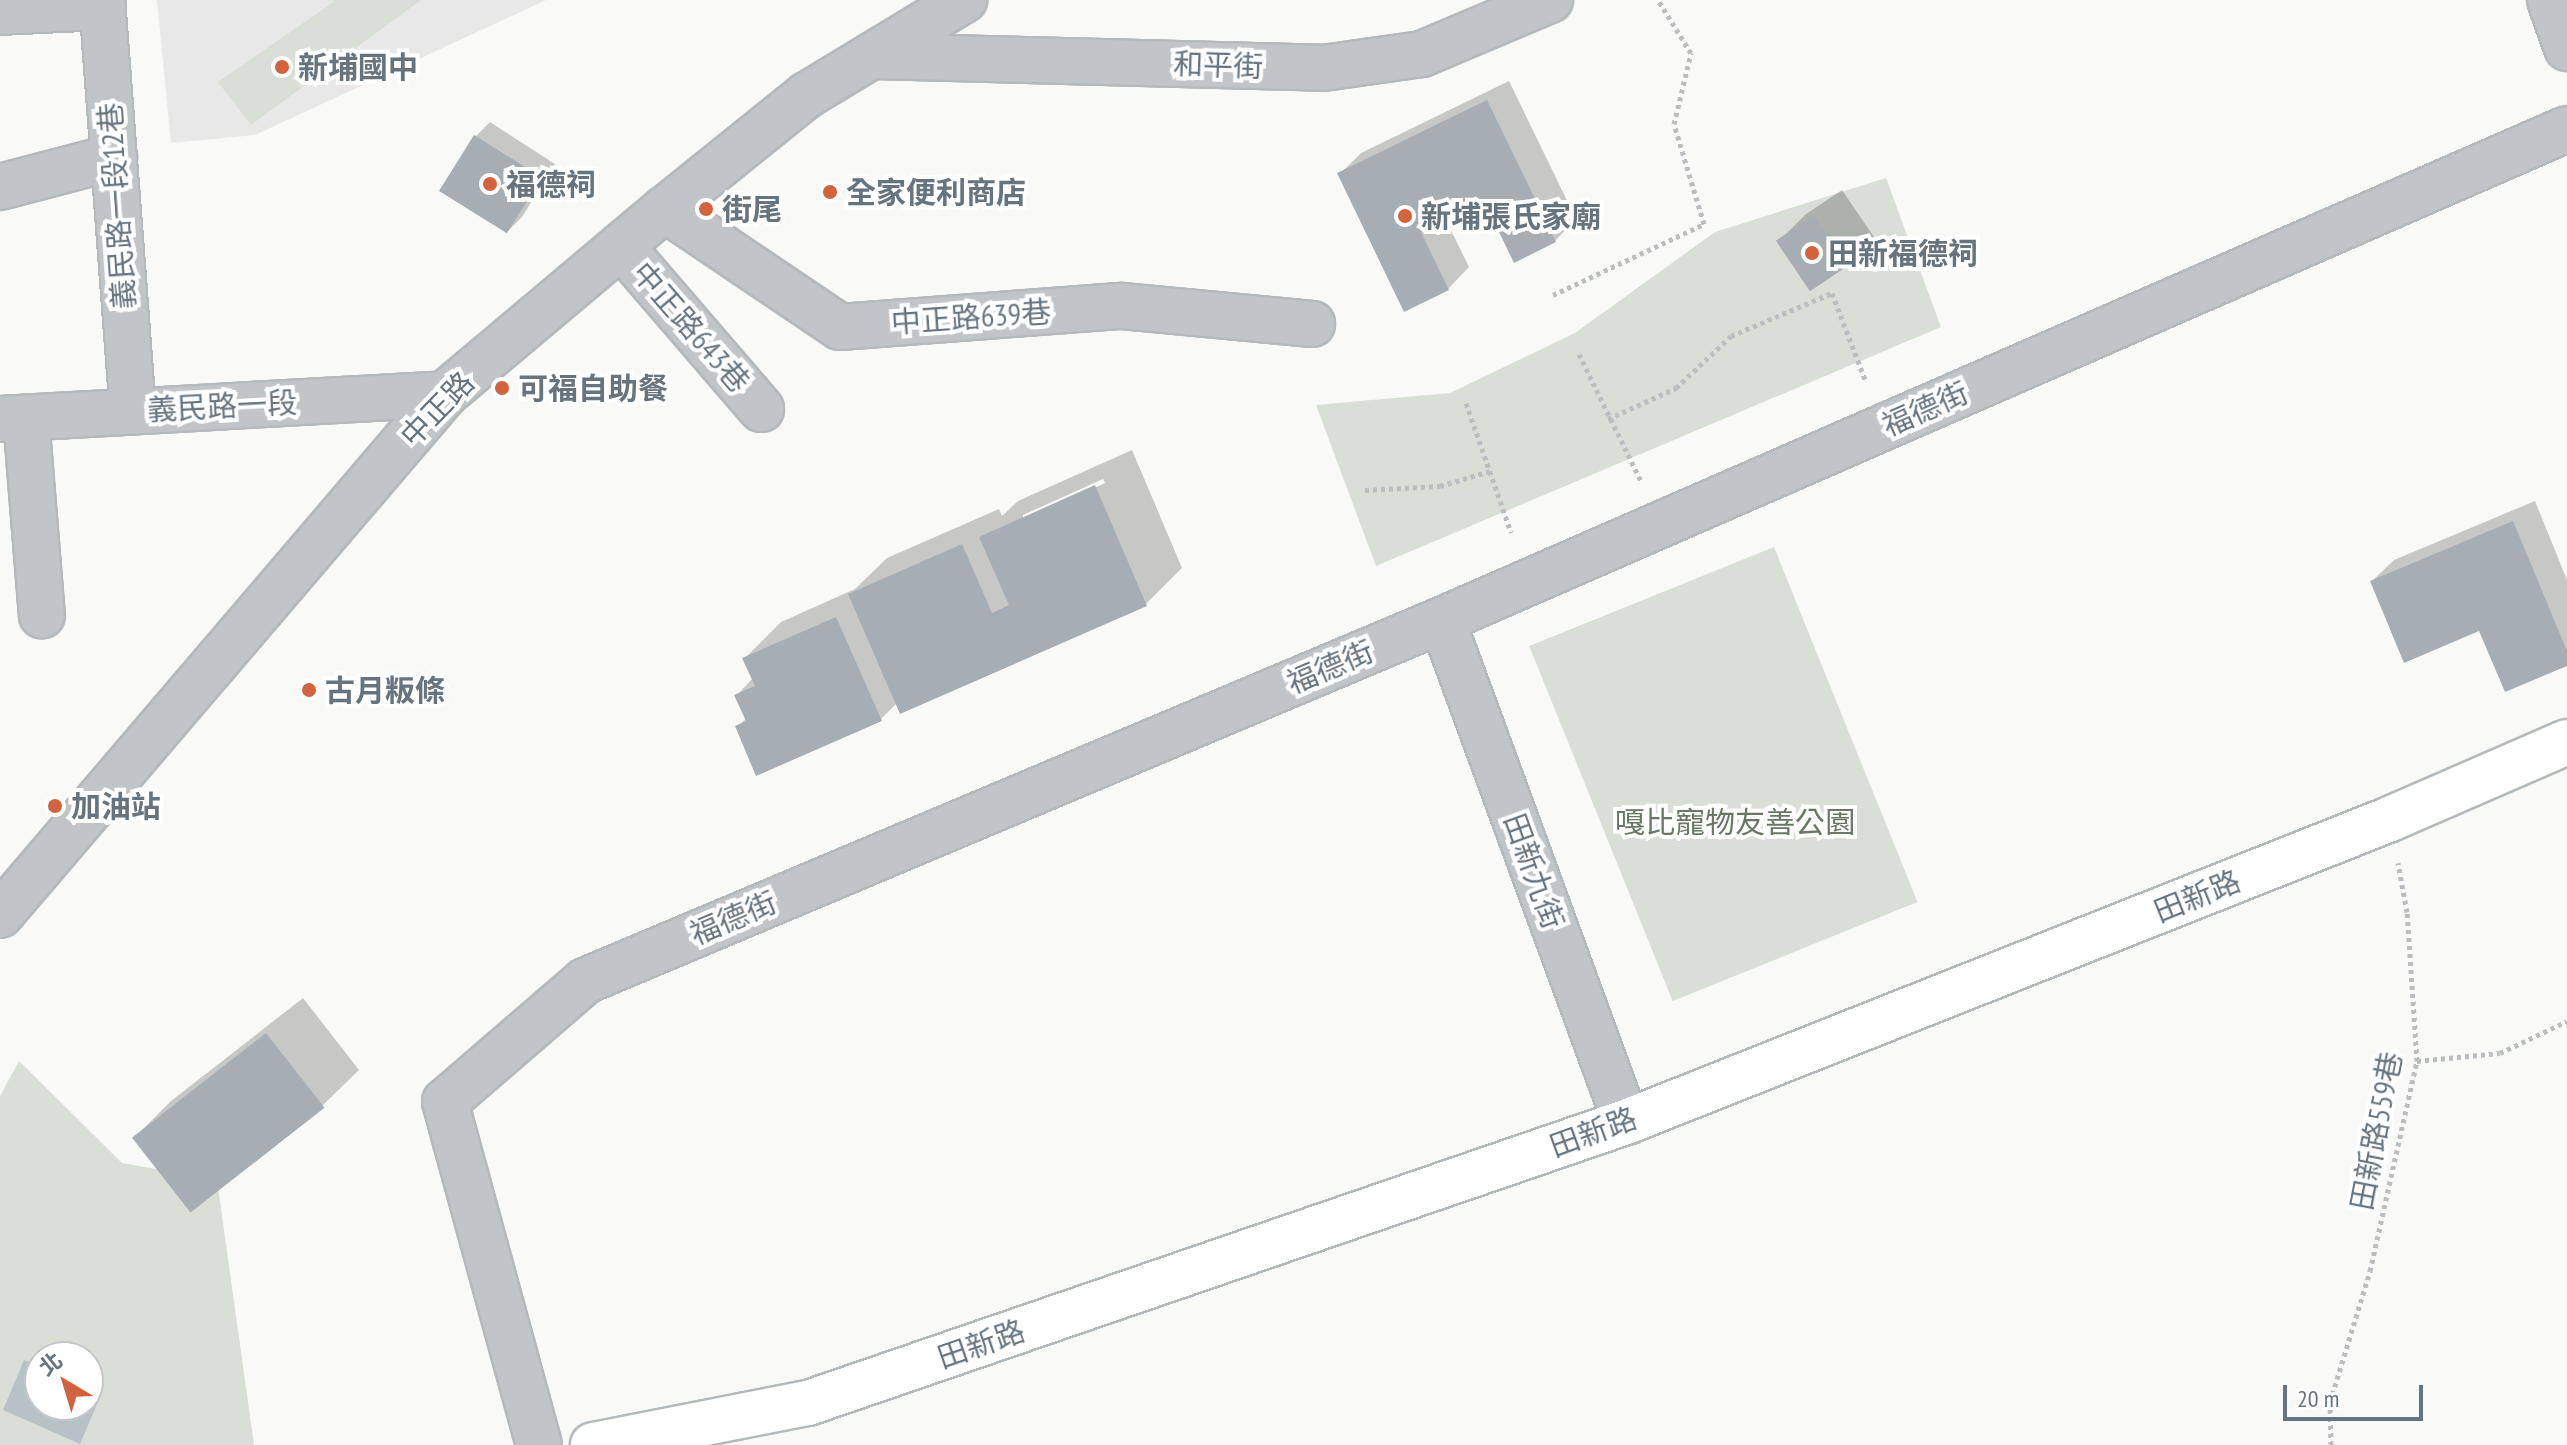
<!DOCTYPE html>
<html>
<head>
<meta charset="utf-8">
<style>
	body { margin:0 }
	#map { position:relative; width:2567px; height:1445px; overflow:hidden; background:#f9f9f7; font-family:"PT Sans Narrow","Noto Sans TC",sans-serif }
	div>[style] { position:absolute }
	.built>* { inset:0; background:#e7e8e7 }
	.green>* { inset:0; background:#d9ded7; transform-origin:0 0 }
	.water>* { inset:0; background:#b8c2c6 }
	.shadow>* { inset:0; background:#0003 }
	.building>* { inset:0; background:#a6aeb3; transform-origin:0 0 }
	.path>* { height:5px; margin-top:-2.5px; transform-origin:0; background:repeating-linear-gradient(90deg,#bbbec0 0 4px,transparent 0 8px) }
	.roads { filter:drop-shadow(2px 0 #b4b9bc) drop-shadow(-2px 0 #b4b9bc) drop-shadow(0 2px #b4b9bc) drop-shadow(0 -2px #b4b9bc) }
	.minor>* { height:44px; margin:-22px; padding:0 22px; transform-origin:22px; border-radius:22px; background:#c1c5c8 }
	.major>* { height:44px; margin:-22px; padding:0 22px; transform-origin:22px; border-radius:22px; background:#fff }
	.dots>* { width:22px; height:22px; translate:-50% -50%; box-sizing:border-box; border:4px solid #fff; border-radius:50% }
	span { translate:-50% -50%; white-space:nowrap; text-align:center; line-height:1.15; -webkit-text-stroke:8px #fff; paint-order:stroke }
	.street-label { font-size:30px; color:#66747f }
	.poi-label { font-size:30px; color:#66747f; font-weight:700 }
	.left { translate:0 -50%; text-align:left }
	.park-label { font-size:30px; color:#687865 }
	.north { position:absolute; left:24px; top:1341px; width:80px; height:80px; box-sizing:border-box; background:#fff; border:2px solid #c2c7cc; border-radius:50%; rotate:322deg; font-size:22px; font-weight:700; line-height:32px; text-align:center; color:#66747f }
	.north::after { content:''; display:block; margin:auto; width:28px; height:36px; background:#d2633e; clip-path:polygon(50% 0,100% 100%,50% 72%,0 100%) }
	.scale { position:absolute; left:2283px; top:1385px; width:140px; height:36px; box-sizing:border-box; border:4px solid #66747f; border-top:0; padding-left:10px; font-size:24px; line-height:28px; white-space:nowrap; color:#66747f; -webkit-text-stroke:6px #fff; paint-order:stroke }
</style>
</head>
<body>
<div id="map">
	<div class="built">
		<i style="clip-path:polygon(157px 0,546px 0,255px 135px,171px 143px)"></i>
	</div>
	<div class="green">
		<i style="clip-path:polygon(328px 0,421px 0,251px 125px,218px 82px,335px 1px)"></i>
		<i style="clip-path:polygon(1886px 178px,1941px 327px,1376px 566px,1316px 405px,1450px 393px,1575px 333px,1715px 232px)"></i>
		<i style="left:1774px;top:547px;width:383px;height:264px;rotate:68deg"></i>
		<i style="clip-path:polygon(evenodd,19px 1061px,122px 1163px,217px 1180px,254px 1445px,0 1445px,0 1096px,19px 1061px,40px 1357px,88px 1357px,88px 1405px,40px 1405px,40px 1357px)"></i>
	</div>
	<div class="water">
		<i style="clip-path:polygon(24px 1360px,40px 1367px,40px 1405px,88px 1405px,88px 1389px,101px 1395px,80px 1444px,3px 1410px)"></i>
	</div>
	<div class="shadow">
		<i style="clip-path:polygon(1509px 81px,1576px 219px,1555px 241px,1485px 198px,1445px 218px,1469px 267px,1448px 289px,1340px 174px,1361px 153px)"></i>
		<i style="clip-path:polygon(490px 122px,555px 164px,522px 217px,508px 231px,441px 189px,476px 136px)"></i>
		<i style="clip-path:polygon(1842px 190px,1874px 237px,1846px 264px,1778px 242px,1806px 214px)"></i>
		<i style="clip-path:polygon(evenodd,1132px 450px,1182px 568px,1146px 604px,897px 703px,881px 719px,738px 727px,746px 718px,737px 695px,753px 678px,745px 658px,781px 622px,855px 589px,887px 558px,999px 509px,1002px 516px,1018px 501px,1132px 450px,1103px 479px,1105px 483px,1023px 520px,1023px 515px,1103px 479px)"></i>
		<i style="clip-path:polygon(2535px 501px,2567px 580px,2567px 664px,2372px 581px,2394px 560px)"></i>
		<i style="clip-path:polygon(303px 998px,359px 1070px,322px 1106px,135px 1137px,171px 1101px)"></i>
	</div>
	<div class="building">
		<i style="clip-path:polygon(1487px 100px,1556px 242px,1514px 263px,1484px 201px,1421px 232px,1449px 290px,1404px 312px,1337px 173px)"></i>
		<i style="left:474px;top:135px;width:80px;height:66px;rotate:32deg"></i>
		<i style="left:1814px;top:215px;width:61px;height:46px;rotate:56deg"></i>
		<i style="clip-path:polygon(1095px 485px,1147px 606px,900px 714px,848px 594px,962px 544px,992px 613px,1009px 605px,979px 537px)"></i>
		<i style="clip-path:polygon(2513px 521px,2567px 651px,2567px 666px,2505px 692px,2479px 631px,2404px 663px,2370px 581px)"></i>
		<i style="clip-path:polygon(836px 617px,882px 721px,756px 776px,735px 726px,746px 721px,734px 695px,755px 686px,742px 658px)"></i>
		<i style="left:266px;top:1033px;width:95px;height:170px;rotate:52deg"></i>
	</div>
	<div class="path">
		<i style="left:1553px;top:295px;width:167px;rotate:-25.2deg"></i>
		<i style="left:1704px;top:224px;width:104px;rotate:-106.7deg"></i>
		<i style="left:1674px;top:124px;width:73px;rotate:-76.5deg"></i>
		<i style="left:1691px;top:53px;width:62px;rotate:-121.9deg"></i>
		<i style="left:1579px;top:354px;width:141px;rotate:64deg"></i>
		<i style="left:1466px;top:403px;width:137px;rotate:70.8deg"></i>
		<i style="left:1608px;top:419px;width:75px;rotate:-24.5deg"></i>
		<i style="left:1676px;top:388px;width:76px;rotate:-43.4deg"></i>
		<i style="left:1731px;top:336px;width:110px;rotate:-23.1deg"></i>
		<i style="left:1832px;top:293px;width:95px;rotate:69.1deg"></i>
		<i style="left:1365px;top:490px;width:75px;rotate:-3.1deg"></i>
		<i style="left:1440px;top:486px;width:52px;rotate:-16.7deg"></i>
		<i style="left:2417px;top:1061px;width:83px;rotate:-5.5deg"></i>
		<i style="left:2500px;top:1053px;width:74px;rotate:-25.5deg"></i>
		<i style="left:2331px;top:1445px;width:43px;rotate:-91.3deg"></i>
		<i style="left:2330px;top:1402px;width:137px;rotate:-73deg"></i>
		<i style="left:2370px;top:1271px;width:215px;rotate:-77.4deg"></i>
		<i style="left:2417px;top:1061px;width:149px;rotate:-93.8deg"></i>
		<i style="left:2407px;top:912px;width:50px;rotate:-100.4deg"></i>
	</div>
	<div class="roads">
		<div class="minor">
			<i style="left:102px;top:0;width:412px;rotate:85.7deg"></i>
			<i style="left:2550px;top:0;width:51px;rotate:70.5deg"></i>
			<i style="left:0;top:12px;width:103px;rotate:-2.8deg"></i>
			<i style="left:873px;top:56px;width:450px;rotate:1.5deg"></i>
			<i style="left:1323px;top:68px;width:100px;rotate:-8deg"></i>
			<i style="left:1422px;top:54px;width:139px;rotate:-22.9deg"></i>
			<i style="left:0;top:187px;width:118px;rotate:-14.7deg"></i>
			<i style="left:665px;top:209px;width:211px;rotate:34deg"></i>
			<i style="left:840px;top:327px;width:283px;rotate:-4.3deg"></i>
			<i style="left:1122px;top:306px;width:191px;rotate:5.4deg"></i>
			<i style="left:621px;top:246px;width:215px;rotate:49.3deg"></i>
			<i style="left:26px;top:418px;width:198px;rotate:85.4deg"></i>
			<i style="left:0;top:419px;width:446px;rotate:-3.2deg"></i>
			<i style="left:1442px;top:620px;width:535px;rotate:69.87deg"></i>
			<i style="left:0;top:915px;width:685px;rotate:-49.5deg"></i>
			<i style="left:445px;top:394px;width:287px;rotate:-40.1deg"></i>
			<i style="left:665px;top:209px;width:182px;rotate:-38.8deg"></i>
			<i style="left:807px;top:95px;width:184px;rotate:-31.2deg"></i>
			<i style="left:539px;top:1445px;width:356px;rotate:-105.3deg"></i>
			<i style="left:445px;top:1102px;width:185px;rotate:-40.8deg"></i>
			<i style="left:585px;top:981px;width:930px;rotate:-22.84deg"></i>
			<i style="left:1442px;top:620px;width:1227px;rotate:-23.58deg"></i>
		</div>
		<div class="major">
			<i style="left:593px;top:1445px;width:219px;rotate:-11.1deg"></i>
			<i style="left:808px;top:1403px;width:865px;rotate:-18.96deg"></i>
			<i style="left:1626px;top:1122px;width:822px;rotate:-21.63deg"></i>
			<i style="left:2390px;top:819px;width:193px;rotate:-23.5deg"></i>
		</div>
	</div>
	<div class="dots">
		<i style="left:282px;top:67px;background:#d2633e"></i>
		<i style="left:490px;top:184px;background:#d2633e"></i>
		<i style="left:830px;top:192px;background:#d2633e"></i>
		<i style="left:706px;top:209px;background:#d2633e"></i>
		<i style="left:1405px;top:216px;background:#d2633e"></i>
		<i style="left:1812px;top:253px;background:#d2633e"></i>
		<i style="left:502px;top:388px;background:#d2633e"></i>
		<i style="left:309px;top:690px;background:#d2633e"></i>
		<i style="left:55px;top:806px;background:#d2633e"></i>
	</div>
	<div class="street-label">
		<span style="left:1218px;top:65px;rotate:2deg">和平街</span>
		<span style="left:117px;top:206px;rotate:-94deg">義民路一段12巷</span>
		<span style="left:971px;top:317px;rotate:-4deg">中正路639巷</span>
		<span style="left:691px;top:327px;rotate:49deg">中正路643巷</span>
		<span style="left:222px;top:406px;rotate:-3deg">義民路一段</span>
		<span style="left:437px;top:409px;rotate:-46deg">中正路</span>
		<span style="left:1925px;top:409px;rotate:-24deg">福德街</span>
		<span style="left:1330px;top:667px;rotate:-23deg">福德街</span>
		<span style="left:1534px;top:871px;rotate:70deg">田新九街</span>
		<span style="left:2197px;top:896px;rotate:-22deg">田新路</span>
		<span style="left:733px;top:918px;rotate:-23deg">福德街</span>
		<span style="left:2376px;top:1131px;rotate:-79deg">田新路559巷</span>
		<span style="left:1593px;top:1132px;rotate:-20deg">田新路</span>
		<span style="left:981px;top:1344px;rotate:-19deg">田新路</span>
	</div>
	<div class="poi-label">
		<span class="left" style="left:298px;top:67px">新埔國中</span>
		<span class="left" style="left:506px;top:184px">福德祠</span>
		<span class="left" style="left:846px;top:192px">全家便利商店</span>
		<span class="left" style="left:722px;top:209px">街尾</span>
		<span class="left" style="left:1421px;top:216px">新埔張氏家廟</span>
		<span class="left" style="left:1828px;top:253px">田新福德祠</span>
		<span class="left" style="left:518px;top:388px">可福自助餐</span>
		<span class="left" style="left:325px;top:690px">古月粄條</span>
		<span class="left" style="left:71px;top:806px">加油站</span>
	</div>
	<div class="park-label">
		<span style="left:1735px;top:822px">嘎比寵物友善公園</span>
	</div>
	<div class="north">北</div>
	<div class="scale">20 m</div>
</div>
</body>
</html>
